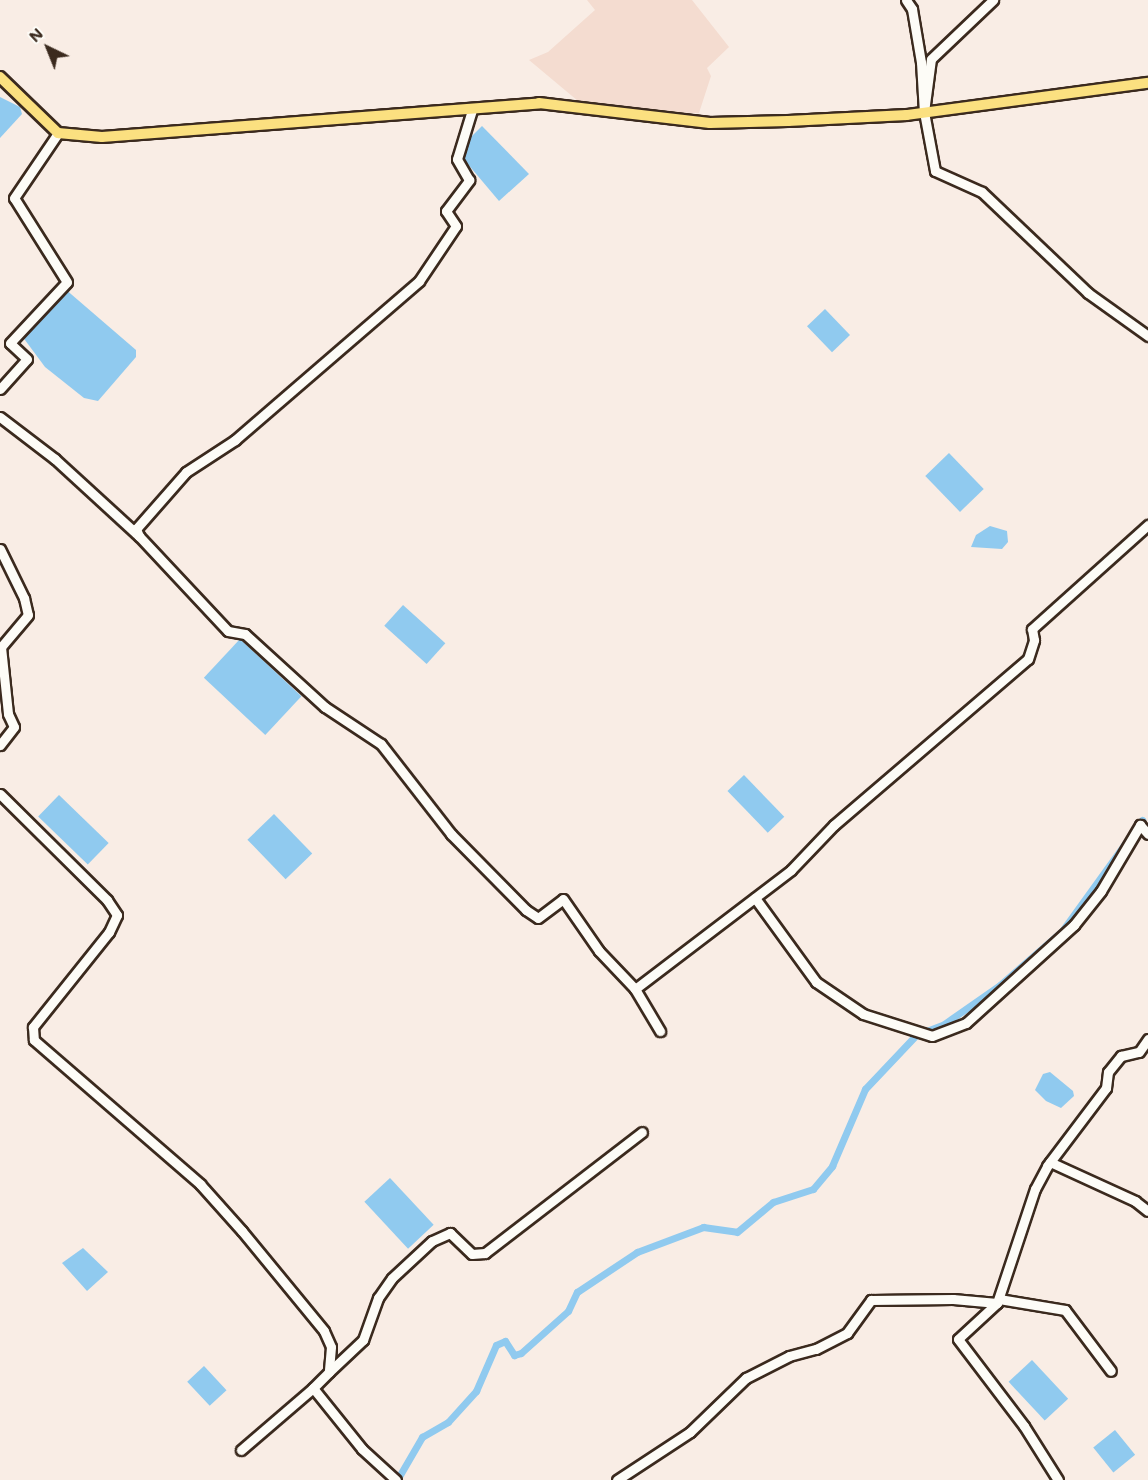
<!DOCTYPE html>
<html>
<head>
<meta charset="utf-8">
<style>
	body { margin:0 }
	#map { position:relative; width:1148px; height:1480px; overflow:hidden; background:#f9ede5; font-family:Mali,sans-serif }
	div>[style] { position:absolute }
	.built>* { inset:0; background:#f4dcd0 }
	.water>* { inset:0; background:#90caef; transform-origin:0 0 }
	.canal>* { height:7px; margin:-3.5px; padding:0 3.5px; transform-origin:3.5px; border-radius:3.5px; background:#90caef }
	.roads { filter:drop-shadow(2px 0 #3b2a1e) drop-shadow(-2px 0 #3b2a1e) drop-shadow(0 2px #3b2a1e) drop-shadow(0 -2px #3b2a1e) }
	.minor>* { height:9px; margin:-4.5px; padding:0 4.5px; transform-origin:4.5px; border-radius:4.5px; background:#fdfcf7 }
	.major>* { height:10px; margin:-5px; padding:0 5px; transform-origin:5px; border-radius:5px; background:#fbe080 }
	span { translate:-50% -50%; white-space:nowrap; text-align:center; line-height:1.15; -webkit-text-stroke:4.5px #fdfcf7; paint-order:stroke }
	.north { position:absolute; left:18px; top:18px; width:60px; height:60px; -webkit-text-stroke:4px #fdfcf7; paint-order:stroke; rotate:317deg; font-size:16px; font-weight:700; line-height:24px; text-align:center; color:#3b2a1e }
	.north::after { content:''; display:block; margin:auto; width:21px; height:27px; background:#3b2a1e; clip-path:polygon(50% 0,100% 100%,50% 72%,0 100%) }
</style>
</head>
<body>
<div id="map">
	<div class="built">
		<i style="clip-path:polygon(587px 0,692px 0,729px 47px,707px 68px,711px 76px,699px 113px,641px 112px,578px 101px,529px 60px,548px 52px,595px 10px)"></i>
	</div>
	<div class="water">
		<i style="clip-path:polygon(0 97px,20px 107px,22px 114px,0 138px)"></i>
		<i style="clip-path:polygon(482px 126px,529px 174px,499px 201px,461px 156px,466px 142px)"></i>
		<i style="clip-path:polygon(64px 288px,136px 350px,136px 357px,98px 401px,84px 398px,45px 367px,22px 336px)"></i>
		<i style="left:825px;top:309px;width:36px;height:25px;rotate:46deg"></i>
		<i style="left:949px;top:453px;width:50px;height:33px;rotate:46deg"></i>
		<i style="clip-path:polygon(990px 526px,1007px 531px,1008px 542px,1002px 549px,971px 547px,976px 535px)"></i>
		<i style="left:403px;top:605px;width:57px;height:28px;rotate:42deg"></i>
		<i style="left:240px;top:639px;width:84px;height:53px;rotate:43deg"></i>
		<i style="left:744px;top:775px;width:58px;height:23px;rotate:46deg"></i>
		<i style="left:59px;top:795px;width:69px;height:30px;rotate:44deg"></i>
		<i style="left:274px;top:814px;width:55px;height:37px;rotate:46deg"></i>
		<i style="clip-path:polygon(1050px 1072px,1073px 1091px,1074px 1096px,1061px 1108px,1046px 1101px,1035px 1090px,1043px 1074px)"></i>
		<i style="left:390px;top:1178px;width:64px;height:35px;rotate:47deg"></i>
		<i style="clip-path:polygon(83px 1248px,108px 1272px,87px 1291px,62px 1263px)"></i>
		<i style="left:1032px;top:1360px;width:53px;height:32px;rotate:47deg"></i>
		<i style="left:204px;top:1366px;width:33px;height:23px;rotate:47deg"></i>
		<i style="left:1115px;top:1430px;width:32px;height:28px;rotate:51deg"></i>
	</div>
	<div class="canal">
		<i style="left:397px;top:1480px;width:50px;rotate:-59.8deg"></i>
		<i style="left:422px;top:1437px;width:30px;rotate:-30deg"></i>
		<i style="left:448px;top:1422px;width:42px;rotate:-47.9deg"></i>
		<i style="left:476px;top:1391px;width:50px;rotate:-66.5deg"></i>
		<i style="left:496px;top:1345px;width:10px;rotate:-24deg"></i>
		<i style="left:505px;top:1341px;width:17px;rotate:57deg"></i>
		<i style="left:514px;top:1355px;width:7px;rotate:-16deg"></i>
		<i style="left:521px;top:1353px;width:63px;rotate:-41.8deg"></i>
		<i style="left:568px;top:1311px;width:21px;rotate:-65deg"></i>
		<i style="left:577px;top:1292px;width:72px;rotate:-33.7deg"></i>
		<i style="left:637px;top:1252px;width:71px;rotate:-20.7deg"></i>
		<i style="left:703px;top:1227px;width:34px;rotate:8deg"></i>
		<i style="left:737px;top:1232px;width:47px;rotate:-39.8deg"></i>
		<i style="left:773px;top:1202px;width:42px;rotate:-18deg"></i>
		<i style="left:813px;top:1189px;width:30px;rotate:-50deg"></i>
		<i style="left:832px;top:1166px;width:84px;rotate:-66.8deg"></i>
		<i style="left:865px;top:1089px;width:74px;rotate:-46.6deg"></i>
		<i style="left:916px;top:1035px;width:30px;rotate:-21deg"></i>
		<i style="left:944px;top:1024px;width:68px;rotate:-34.9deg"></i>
		<i style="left:1000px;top:985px;width:82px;rotate:-41.1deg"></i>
		<i style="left:1062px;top:931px;width:137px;rotate:-54.2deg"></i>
	</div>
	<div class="roads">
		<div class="minor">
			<i style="left:906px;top:0;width:11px;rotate:56deg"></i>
			<i style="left:912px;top:9px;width:54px;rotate:80.4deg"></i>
			<i style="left:921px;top:62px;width:50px;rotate:86.6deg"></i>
			<i style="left:924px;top:112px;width:53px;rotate:-82.5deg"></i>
			<i style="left:931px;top:59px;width:86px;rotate:-43.6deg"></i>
			<i style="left:924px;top:112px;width:60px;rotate:79.4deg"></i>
			<i style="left:935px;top:171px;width:51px;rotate:24.1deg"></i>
			<i style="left:982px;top:192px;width:146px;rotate:43.6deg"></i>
			<i style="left:1088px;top:293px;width:74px;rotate:35.6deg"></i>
			<i style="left:0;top:389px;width:40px;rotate:-48deg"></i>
			<i style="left:27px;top:359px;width:23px;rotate:-137deg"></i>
			<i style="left:10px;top:343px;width:83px;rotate:-46.9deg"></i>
			<i style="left:67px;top:282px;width:99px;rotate:-122.2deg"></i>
			<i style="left:14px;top:198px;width:78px;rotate:-55.9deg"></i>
			<i style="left:0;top:417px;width:69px;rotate:37.4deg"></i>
			<i style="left:55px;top:459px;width:114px;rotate:42.5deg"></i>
			<i style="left:139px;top:536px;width:130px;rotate:46.9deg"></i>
			<i style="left:228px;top:631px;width:17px;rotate:10deg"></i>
			<i style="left:245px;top:634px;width:108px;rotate:42.4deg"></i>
			<i style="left:325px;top:707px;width:67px;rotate:33.5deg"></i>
			<i style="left:381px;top:744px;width:114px;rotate:52.1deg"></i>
			<i style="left:451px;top:834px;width:107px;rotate:45.4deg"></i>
			<i style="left:526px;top:910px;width:14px;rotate:34deg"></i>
			<i style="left:538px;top:918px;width:31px;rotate:-37deg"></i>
			<i style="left:563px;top:899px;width:63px;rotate:55.3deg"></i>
			<i style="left:599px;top:951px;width:52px;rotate:46.5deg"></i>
			<i style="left:635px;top:989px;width:196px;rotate:-37.3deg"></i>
			<i style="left:791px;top:870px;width:62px;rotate:-46.3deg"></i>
			<i style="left:834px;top:825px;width:255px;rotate:-40.6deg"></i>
			<i style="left:1028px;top:659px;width:20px;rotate:-72deg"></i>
			<i style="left:1034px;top:640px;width:11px;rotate:-100deg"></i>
			<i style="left:1032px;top:629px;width:156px;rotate:-41.9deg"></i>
			<i style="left:139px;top:536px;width:8px;rotate:-113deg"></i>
			<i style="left:136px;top:529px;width:76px;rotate:-48.7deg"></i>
			<i style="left:186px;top:472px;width:59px;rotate:-33.1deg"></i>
			<i style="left:235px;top:440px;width:243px;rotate:-40.8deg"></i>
			<i style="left:419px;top:281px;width:66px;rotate:-56.1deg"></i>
			<i style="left:456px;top:226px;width:18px;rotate:-124deg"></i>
			<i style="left:446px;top:211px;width:39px;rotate:-53deg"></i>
			<i style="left:469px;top:180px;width:24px;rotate:-120deg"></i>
			<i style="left:457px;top:159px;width:51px;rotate:-73deg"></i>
			<i style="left:0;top:549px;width:55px;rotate:63.9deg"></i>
			<i style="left:24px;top:598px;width:17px;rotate:77deg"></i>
			<i style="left:28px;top:615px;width:42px;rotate:130.2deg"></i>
			<i style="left:1px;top:647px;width:67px;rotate:84deg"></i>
			<i style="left:8px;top:714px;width:14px;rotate:65deg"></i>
			<i style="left:14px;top:727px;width:23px;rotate:128deg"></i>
			<i style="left:0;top:794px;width:151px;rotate:44.7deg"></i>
			<i style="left:107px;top:900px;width:18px;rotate:56deg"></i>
			<i style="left:117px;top:915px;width:19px;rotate:115deg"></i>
			<i style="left:109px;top:932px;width:122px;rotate:128.7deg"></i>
			<i style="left:33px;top:1027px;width:13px;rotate:86deg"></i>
			<i style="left:34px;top:1040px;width:220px;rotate:40.9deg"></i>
			<i style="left:200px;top:1184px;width:63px;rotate:48.2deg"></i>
			<i style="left:242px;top:1231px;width:129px;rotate:50.6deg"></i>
			<i style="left:324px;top:1331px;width:17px;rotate:66deg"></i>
			<i style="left:331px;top:1347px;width:25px;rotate:95deg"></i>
			<i style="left:329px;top:1372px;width:23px;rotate:135deg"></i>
			<i style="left:313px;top:1388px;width:78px;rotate:51.2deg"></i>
			<i style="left:362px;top:1449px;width:46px;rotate:42.4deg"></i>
			<i style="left:755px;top:898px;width:104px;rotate:54deg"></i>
			<i style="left:816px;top:982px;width:57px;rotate:34.2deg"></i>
			<i style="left:863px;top:1014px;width:72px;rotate:17.7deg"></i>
			<i style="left:932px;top:1036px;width:36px;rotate:-21deg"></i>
			<i style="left:966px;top:1023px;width:146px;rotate:-42.2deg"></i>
			<i style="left:1074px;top:925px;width:43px;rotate:-51.5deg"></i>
			<i style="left:1101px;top:891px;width:77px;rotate:-59.4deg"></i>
			<i style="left:1140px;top:825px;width:12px;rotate:48deg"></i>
			<i style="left:635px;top:989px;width:49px;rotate:59.2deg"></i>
			<i style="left:1050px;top:1162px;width:94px;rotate:24.6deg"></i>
			<i style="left:1135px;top:1201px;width:16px;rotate:38deg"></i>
			<i style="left:999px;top:1299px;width:67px;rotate:9.5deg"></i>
			<i style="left:1065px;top:1310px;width:76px;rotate:53deg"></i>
			<i style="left:329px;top:1372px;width:47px;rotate:-43.3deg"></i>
			<i style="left:363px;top:1340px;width:45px;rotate:-70.3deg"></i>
			<i style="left:378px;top:1298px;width:24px;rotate:-55deg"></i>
			<i style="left:392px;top:1278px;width:54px;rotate:-42.8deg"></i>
			<i style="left:432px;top:1241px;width:20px;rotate:-24deg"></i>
			<i style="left:450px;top:1233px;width:30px;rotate:44deg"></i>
			<i style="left:472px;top:1254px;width:13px;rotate:-4deg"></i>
			<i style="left:485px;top:1253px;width:198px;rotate:-37.6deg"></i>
			<i style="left:241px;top:1450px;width:95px;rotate:-40.7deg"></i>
			<i style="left:617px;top:1480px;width:87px;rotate:-33.3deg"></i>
			<i style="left:690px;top:1432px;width:78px;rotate:-44deg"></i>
			<i style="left:746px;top:1378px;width:48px;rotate:-27.1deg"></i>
			<i style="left:789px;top:1356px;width:28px;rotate:-15deg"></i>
			<i style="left:816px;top:1349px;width:35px;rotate:-27deg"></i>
			<i style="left:847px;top:1333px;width:41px;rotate:-54deg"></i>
			<i style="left:871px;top:1300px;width:82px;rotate:-0.7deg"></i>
			<i style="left:953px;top:1299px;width:44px;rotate:5.2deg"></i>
			<i style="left:1058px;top:1480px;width:64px;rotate:-122.2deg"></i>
			<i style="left:1024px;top:1426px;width:109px;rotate:-127.2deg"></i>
			<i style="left:958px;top:1339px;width:53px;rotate:-42.7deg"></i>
			<i style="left:997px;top:1303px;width:120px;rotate:-71.6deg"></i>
			<i style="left:1035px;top:1189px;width:26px;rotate:-62deg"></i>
			<i style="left:1047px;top:1166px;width:98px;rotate:-52.9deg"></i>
			<i style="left:1106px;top:1088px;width:16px;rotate:-83deg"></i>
			<i style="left:1108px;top:1072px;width:21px;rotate:-51deg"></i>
			<i style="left:1121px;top:1056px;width:18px;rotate:-13deg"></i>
			<i style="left:1139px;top:1052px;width:16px;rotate:-55deg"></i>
		</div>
		<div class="major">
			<i style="left:0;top:77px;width:81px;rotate:44deg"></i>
			<i style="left:58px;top:133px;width:44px;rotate:5.2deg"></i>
			<i style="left:102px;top:137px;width:438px;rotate:-4.4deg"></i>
			<i style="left:539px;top:103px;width:172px;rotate:6.7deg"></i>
			<i style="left:710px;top:123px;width:78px;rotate:-1.5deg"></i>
			<i style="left:788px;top:121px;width:119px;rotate:-2.9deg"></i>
			<i style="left:907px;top:115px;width:243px;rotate:-7.6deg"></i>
		</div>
	</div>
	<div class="north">N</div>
</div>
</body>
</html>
